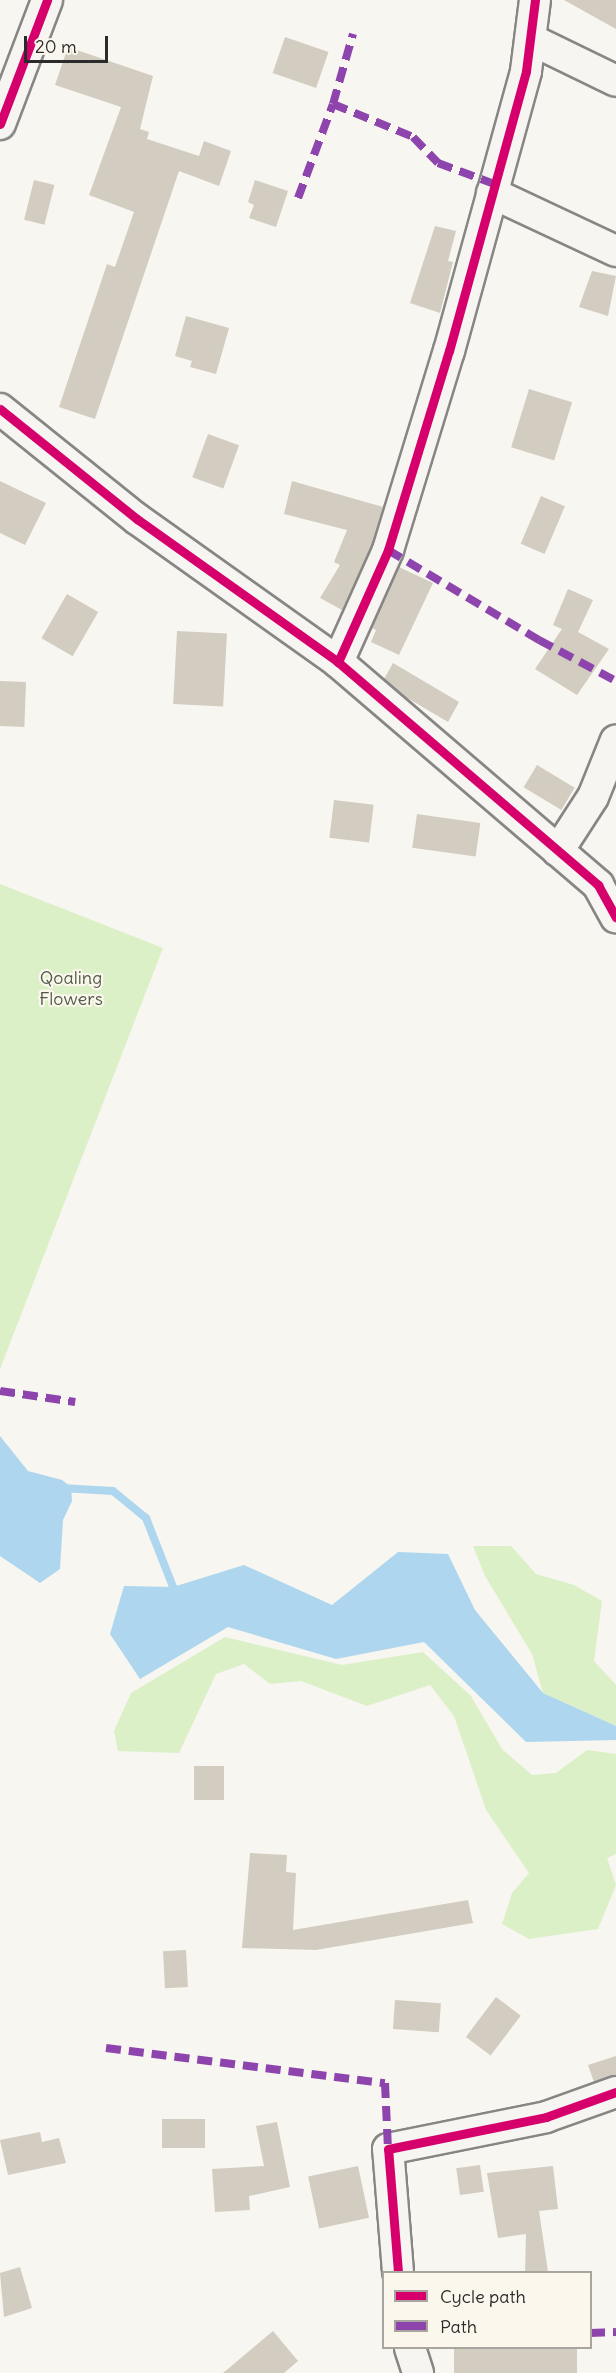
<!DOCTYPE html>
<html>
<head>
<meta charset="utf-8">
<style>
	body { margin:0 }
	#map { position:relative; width:616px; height:2373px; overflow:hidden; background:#f8f6f0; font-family:Delius,sans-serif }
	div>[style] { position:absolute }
	.green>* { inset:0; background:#dbf0c7 }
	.water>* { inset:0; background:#aed6ef }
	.stream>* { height:8px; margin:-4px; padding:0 4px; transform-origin:4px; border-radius:4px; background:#aed6ef }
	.building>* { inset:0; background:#d3ccc1; transform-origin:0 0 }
	.roads { filter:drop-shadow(2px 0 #878684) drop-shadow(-2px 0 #878684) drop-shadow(0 2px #878684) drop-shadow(0 -2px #878684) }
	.street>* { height:30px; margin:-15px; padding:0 15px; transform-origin:15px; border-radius:15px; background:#f6f5f1 }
	.quiet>* { height:8px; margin-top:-4px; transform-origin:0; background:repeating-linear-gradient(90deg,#8e44ad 0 15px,transparent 0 23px) }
	.cycleway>* { height:9px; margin:-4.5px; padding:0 4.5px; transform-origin:4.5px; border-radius:4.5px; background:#d6006c }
	span { translate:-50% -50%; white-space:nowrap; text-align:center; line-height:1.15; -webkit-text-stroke:4.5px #fbf7ec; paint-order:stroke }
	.park-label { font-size:18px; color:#515b4a }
	.legend { position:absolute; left:382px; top:2271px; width:210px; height:78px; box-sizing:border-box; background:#fbf7ec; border:2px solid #a8a59f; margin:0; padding:8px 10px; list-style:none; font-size:18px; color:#2b2b2b }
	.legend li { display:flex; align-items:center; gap:12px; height:30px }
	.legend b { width:30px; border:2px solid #a8a59f }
	.scale { position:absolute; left:24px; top:36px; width:84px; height:27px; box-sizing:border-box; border:3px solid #2b2b2b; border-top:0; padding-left:8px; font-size:18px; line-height:21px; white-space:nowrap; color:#2b2b2b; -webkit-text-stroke:4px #fbf7ec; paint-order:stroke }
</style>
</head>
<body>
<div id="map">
	<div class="green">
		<i style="clip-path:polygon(0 884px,163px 948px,0 1369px)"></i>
		<i style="clip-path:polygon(473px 1546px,511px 1546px,536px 1574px,574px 1585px,602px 1601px,594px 1661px,616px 1685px,616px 1726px,543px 1693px,532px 1654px,485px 1576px)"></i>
		<i style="clip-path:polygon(225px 1637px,342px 1665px,423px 1652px,471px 1696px,502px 1749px,532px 1775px,556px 1773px,587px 1750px,616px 1754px,616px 1854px,607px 1858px,616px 1885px,598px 1929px,529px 1939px,502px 1924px,512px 1893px,529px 1873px,486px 1810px,454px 1716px,430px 1685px,367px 1706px,301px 1681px,270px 1684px,244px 1664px,216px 1674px,179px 1753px,118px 1751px,114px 1731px,131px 1693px)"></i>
	</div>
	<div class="water">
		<i style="clip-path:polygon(0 1436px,28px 1471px,62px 1480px,71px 1487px,72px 1501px,63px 1520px,60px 1569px,40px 1583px,0 1556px)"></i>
		<i style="clip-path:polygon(398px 1552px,448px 1554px,475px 1610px,543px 1693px,616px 1726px,616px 1740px,526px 1742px,424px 1642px,336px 1659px,228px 1627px,140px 1679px,110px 1634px,124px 1586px,173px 1587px,244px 1565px,332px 1605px)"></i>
	</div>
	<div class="stream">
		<i style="left:61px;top:1488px;width:52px;rotate:3.3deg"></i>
		<i style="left:113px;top:1491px;width:43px;rotate:39.3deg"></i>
		<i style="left:146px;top:1518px;width:74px;rotate:68.6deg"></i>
		<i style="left:173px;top:1587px;width:11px;rotate:49deg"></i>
	</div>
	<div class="building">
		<i style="clip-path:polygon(564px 0,616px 0,616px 29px)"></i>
		<i style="left:285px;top:37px;width:46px;height:38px;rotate:19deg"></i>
		<i style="clip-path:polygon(68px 47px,153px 76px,140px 129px,149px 132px,147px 139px,199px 156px,204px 141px,231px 151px,219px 186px,179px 171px,95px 419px,59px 407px,107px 264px,115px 267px,134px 212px,89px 195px,121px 107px,55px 85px)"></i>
		<i style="left:34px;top:180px;width:21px;height:41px;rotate:14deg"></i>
		<i style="clip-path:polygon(255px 180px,288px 191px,276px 227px,249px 218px,254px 205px,248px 202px)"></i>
		<i style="clip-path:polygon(435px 226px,456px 231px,448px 261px,453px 262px,440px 313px,410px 303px)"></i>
		<i style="clip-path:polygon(592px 271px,616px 276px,608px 316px,579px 307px)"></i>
		<i style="clip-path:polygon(186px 316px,229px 328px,216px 374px,190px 367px,192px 361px,175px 356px)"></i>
		<i style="left:529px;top:389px;width:45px;height:61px;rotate:17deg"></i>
		<i style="left:208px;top:434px;width:33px;height:46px;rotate:20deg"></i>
		<i style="clip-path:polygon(0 481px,46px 503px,25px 545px,0 533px)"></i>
		<i style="clip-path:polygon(292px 481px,383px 507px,372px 544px,342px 610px,320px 598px,340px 565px,334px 562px,347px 530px,284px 514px)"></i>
		<i style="left:541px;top:496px;width:26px;height:52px;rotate:23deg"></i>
		<i style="clip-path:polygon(399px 567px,433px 583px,399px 655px,371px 642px,376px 630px,372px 628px)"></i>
		<i style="clip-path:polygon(568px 589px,593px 600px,578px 632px,609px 649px,577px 695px,535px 669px,562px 629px,553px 625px)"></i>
		<i style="left:67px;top:594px;width:36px;height:51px;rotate:30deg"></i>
		<i style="left:177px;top:631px;width:50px;height:73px;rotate:3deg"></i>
		<i style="clip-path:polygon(393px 663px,459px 702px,448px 722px,404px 696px,384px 679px)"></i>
		<i style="left:0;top:681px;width:26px;height:45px;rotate:2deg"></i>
		<i style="left:537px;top:765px;width:44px;height:26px;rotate:31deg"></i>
		<i style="left:334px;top:800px;width:40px;height:38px;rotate:7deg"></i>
		<i style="left:417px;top:814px;width:64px;height:34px;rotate:8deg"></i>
		<i style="left:194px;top:1766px;width:30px;height:34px"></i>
		<i style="clip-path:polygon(250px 1853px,287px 1855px,286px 1872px,296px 1873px,293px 1930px,468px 1900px,473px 1923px,316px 1950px,242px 1948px)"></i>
		<i style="left:186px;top:1950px;width:37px;height:23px;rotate:87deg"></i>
		<i style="left:496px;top:1997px;width:31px;height:50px;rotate:37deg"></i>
		<i style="left:395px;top:2000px;width:46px;height:29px;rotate:4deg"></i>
		<i style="clip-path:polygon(616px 2056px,616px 2075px,594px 2082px,588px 2065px)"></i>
		<i style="left:162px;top:2119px;width:43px;height:29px"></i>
		<i style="clip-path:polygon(277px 2122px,290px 2187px,249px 2196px,250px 2210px,215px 2212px,212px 2169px,264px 2166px,256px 2126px)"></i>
		<i style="clip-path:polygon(40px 2132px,42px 2142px,59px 2138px,66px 2163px,8px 2175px,0 2140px)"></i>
		<i style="left:480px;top:2165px;width:27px;height:24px;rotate:82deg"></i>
		<i style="left:358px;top:2166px;width:53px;height:51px;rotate:78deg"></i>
		<i style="clip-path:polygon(553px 2166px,558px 2209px,539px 2211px,548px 2272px,525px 2272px,526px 2234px,498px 2238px,487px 2173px)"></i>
		<i style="clip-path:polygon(20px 2267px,32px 2308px,4px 2317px,0 2273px)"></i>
		<i style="clip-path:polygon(273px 2331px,298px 2361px,284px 2373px,223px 2373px)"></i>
		<i style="left:454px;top:2348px;width:123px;height:25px"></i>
	</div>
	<div class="roads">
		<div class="street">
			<i style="left:532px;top:40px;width:93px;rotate:26deg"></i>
			<i style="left:0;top:124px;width:133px;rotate:-69.2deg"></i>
			<i style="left:492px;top:193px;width:137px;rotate:25.1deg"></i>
			<i style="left:0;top:409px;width:176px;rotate:38.8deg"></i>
			<i style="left:137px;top:519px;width:247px;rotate:35.4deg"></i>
			<i style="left:338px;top:662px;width:343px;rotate:40.6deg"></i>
			<i style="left:598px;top:885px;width:37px;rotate:61deg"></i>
			<i style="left:338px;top:662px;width:123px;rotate:-65.9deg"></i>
			<i style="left:388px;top:550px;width:208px;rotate:-73deg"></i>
			<i style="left:449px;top:351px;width:290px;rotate:-74.6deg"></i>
			<i style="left:526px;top:71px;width:72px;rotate:-82.8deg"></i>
			<i style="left:558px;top:851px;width:64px;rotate:-57.1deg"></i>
			<i style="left:593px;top:797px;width:61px;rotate:-68deg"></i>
			<i style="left:398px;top:2272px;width:123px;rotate:-94.6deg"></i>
			<i style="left:388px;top:2149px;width:161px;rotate:-11.4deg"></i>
			<i style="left:546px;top:2117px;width:74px;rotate:-19.7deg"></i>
			<i style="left:410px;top:2348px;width:26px;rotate:72deg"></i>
		</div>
	</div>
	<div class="quiet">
		<i style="left:333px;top:104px;width:87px;rotate:22.4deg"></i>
		<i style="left:413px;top:137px;width:36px;rotate:46deg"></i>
		<i style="left:438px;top:163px;width:63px;rotate:20.4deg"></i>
		<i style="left:298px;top:198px;width:100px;rotate:-69.6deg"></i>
		<i style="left:333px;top:104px;width:73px;rotate:-74.1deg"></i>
		<i style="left:388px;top:550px;width:176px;rotate:30.8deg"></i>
		<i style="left:539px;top:640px;width:87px;rotate:28deg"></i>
		<i style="left:0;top:1391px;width:76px;rotate:8.3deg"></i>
		<i style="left:106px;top:2048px;width:281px;rotate:7.2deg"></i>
		<i style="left:385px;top:2083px;width:66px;rotate:87.4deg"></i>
		<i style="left:590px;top:2333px;width:26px;rotate:-2deg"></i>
	</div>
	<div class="cycleway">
		<i style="left:0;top:124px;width:133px;rotate:-69.2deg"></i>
		<i style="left:0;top:409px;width:176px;rotate:38.8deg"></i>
		<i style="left:137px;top:519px;width:247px;rotate:35.4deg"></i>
		<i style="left:338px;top:662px;width:343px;rotate:40.6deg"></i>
		<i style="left:598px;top:885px;width:37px;rotate:61deg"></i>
		<i style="left:338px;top:662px;width:123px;rotate:-65.9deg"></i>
		<i style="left:388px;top:550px;width:208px;rotate:-73deg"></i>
		<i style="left:449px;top:351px;width:290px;rotate:-74.6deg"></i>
		<i style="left:526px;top:71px;width:72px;rotate:-82.8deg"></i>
		<i style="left:398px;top:2272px;width:123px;rotate:-94.6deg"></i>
		<i style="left:388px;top:2149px;width:161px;rotate:-11.4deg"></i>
		<i style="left:546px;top:2117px;width:74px;rotate:-19.7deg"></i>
	</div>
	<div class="park-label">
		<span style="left:71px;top:989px">Qoaling<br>Flowers</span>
	</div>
	<ul class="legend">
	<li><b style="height:8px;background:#d6006c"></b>Cycle path</li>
	<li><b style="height:8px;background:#8e44ad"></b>Path</li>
	</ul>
	<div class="scale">20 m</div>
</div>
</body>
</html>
